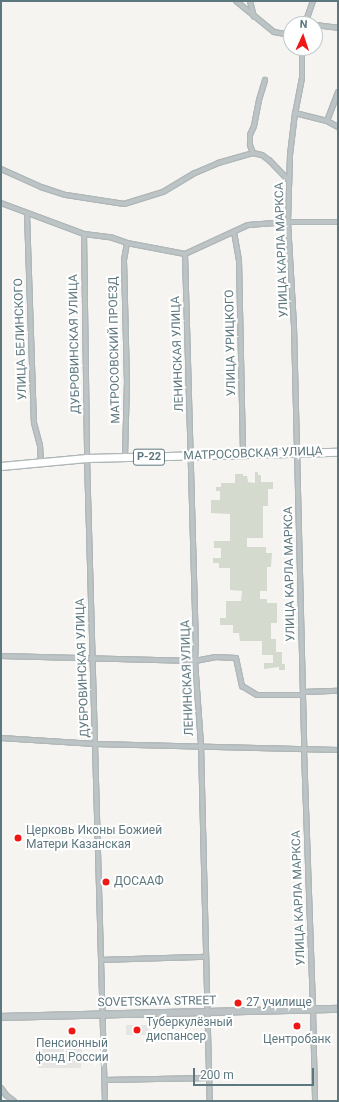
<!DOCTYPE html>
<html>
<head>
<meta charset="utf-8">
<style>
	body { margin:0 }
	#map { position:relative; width:339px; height:1102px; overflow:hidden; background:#f5f4f0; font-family:Roboto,sans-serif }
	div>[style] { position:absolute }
	.built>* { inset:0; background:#e5e6e4; transform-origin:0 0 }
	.green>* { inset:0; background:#d5dacf }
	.roads { filter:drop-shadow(1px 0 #b0b7b8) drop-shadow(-1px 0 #b0b7b8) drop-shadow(0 1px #b0b7b8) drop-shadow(0 -1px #b0b7b8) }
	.minor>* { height:4px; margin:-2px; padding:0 2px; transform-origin:2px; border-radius:2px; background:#bdc4c6 }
	.tertiary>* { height:5.5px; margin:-2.75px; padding:0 2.75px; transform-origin:2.75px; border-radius:2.75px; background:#bdc4c6 }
	.trunk>* { height:7px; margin:-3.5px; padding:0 3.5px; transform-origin:3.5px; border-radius:3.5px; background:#fff }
	.dots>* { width:11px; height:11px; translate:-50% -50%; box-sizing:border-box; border:2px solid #fff; border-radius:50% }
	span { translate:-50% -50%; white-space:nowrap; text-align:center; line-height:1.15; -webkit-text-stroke:4px #fff; paint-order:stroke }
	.shield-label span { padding:1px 3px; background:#fff; border:1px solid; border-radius:3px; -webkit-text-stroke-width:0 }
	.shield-label { font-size:11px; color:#5d777e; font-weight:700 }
	.street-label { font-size:12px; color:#5d777e }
	.poi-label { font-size:12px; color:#5d777e }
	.left { translate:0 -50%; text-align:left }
	.frame { position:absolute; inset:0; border:2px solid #5d777e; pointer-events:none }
	.north { position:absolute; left:283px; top:16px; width:40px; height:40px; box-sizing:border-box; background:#fff; border:1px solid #bec9cb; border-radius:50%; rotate:3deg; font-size:11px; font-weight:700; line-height:16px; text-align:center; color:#5d777e }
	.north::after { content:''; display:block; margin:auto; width:14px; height:18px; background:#f01815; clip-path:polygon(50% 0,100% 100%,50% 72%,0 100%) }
	.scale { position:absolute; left:193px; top:1068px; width:121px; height:18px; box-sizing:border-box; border:2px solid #5d777e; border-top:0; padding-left:5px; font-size:12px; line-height:14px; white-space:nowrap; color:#5d777e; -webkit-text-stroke:3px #fff; paint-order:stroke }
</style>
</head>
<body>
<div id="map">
	<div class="built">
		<i style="left:126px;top:1025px;width:22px;height:10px"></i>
		<i style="clip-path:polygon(39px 1049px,80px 1049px,82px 1050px,81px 1068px,38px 1068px)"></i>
	</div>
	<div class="green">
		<i style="clip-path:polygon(255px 472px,258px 472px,258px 475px,261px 475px,261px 482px,273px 482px,273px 489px,268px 489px,268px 506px,263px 506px,263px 538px,247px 538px,247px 547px,266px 547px,266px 553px,272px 553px,271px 567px,267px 567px,267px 591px,260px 591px,260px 599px,267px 599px,267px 603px,277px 603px,277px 623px,271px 623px,271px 639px,276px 639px,276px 652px,282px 652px,282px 664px,285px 664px,285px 670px,279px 670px,279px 667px,264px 669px,264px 663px,273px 663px,273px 655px,262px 655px,262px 641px,240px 641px,239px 633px,233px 633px,233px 625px,220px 625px,220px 618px,226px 618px,226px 601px,241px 601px,242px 591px,230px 590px,230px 568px,219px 568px,219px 563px,213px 563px,213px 558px,221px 558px,221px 548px,214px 548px,214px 541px,230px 541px,230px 514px,211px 513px,211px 500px,220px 500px,220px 491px,216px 491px,216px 487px,221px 487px,221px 483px,235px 483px,235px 474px,243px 474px,243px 476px,247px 476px,248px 482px,255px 483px)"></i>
	</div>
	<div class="roads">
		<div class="minor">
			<i style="left:236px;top:1px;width:49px;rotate:39.2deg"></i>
			<i style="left:274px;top:32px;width:17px;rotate:10deg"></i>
			<i style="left:250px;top:1px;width:16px;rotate:76deg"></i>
			<i style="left:305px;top:24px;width:24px;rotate:-71deg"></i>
			<i style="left:315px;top:25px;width:23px;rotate:7deg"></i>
			<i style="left:302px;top:48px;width:30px;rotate:90deg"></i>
			<i style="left:302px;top:78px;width:36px;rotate:101deg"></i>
			<i style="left:295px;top:113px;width:42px;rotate:96.8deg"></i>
			<i style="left:290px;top:155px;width:67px;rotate:91.7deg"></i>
			<i style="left:288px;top:222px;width:105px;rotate:86.7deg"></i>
			<i style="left:294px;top:327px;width:423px;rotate:88.6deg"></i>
			<i style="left:304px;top:750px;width:260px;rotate:88deg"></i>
			<i style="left:313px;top:1010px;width:91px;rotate:88.7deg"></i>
			<i style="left:295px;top:113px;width:33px;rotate:14deg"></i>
			<i style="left:327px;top:121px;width:13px;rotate:29deg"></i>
			<i style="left:327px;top:121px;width:31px;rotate:-69deg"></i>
			<i style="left:253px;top:153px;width:9px;rotate:-111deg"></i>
			<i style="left:250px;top:145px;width:10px;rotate:-90deg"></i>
			<i style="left:250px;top:135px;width:10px;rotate:-66deg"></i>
			<i style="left:254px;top:126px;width:26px;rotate:-79deg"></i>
			<i style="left:259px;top:100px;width:21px;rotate:-73deg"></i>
			<i style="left:1px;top:169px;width:44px;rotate:24.2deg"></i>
			<i style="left:41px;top:187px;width:26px;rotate:18deg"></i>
			<i style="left:66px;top:195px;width:59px;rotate:8.8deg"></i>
			<i style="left:124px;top:204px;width:41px;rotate:-17.1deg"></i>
			<i style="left:163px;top:192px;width:37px;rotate:-31deg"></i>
			<i style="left:195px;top:173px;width:25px;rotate:-23deg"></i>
			<i style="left:218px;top:163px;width:36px;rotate:-16deg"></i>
			<i style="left:253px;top:153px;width:9px;rotate:13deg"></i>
			<i style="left:262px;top:155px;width:9px;rotate:36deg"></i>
			<i style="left:269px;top:160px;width:29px;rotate:46deg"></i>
			<i style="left:1px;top:203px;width:89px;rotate:20.5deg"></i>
			<i style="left:84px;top:234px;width:26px;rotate:7deg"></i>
			<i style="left:110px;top:237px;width:18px;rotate:19deg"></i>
			<i style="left:127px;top:243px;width:59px;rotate:10.7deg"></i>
			<i style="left:185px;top:254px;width:69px;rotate:-24.7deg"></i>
			<i style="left:248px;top:225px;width:40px;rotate:-4.3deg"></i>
			<i style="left:288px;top:222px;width:50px"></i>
			<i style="left:27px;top:214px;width:209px;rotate:88.1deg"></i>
			<i style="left:34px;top:423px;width:23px;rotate:75deg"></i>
			<i style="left:40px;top:445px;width:17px;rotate:87deg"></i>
			<i style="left:234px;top:232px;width:29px;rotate:80deg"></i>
			<i style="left:239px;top:261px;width:194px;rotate:88.8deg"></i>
			<i style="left:84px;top:234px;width:224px;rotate:89.2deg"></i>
			<i style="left:87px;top:458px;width:643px;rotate:88.4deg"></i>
			<i style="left:185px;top:254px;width:387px;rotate:88.4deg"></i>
			<i style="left:196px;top:641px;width:20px;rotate:93deg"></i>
			<i style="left:195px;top:661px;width:84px;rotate:85.9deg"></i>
			<i style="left:201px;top:745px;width:356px;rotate:88.6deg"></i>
			<i style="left:125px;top:457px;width:74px;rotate:-88.5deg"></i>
			<i style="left:127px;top:383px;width:123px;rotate:-91.4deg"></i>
			<i style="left:124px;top:260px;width:17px;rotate:-80deg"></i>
			<i style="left:1px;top:656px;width:194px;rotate:1.5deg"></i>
			<i style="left:195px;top:661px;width:20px;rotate:-11deg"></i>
			<i style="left:215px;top:657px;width:21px;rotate:3deg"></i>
			<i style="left:236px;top:658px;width:29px;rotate:78deg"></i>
			<i style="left:242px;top:686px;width:17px;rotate:31deg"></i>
			<i style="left:257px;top:695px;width:46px"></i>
			<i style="left:303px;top:692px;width:35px;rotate:-2deg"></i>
			<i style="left:1px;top:738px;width:94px;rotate:3.7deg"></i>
			<i style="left:95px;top:744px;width:243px;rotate:1.4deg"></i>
			<i style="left:101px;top:960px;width:104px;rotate:-1.7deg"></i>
			<i style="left:104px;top:1080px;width:105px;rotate:-1.1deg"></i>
			<i style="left:1px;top:1088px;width:9px;rotate:54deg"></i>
			<i style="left:6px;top:1095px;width:10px;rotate:37deg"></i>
		</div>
		<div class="tertiary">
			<i style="left:1px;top:1017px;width:337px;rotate:-1.4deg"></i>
		</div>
		<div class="trunk">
			<i style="left:1px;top:466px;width:86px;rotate:-5.3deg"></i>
			<i style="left:87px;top:458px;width:251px;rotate:-1.4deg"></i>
		</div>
	</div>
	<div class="dots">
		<i style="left:18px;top:838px;background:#f01815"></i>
		<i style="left:106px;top:882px;background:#f01815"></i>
		<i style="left:238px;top:1003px;background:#f01815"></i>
		<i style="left:297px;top:1026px;background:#f01815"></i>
		<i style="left:137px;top:1030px;background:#f01815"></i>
		<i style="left:72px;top:1031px;background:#f01815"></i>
	</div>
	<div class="shield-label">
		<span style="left:149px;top:457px">Р-22</span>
	</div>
	<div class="street-label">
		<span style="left:282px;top:250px;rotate:-92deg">УЛИЦА КАРЛА МАРКСА</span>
		<span style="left:21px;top:339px;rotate:-92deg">УЛИЦА БЕЛИНСКОГО</span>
		<span style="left:231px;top:343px;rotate:-91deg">УЛИЦА УРИЦКОГО</span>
		<span style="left:75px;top:344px;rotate:-91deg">ДУБРОВИНСКАЯ УЛИЦА</span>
		<span style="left:115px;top:350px;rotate:-91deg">МАТРОСОВСКИЙ ПРОЕЗД</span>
		<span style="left:178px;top:354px;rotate:-92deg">ЛЕНИНСКАЯ УЛИЦА</span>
		<span style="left:253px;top:454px;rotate:-2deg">МАТРОСОВСКАЯ УЛИЦА</span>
		<span style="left:290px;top:574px;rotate:-91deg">УЛИЦА КАРЛА МАРКСА</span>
		<span style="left:83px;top:668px;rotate:-92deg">ДУБРОВИНСКАЯ УЛИЦА</span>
		<span style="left:188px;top:678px;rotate:-92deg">ЛЕНИНСКАЯ УЛИЦА</span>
		<span style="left:299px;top:898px;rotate:-92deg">УЛИЦА КАРЛА МАРКСА</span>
		<span style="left:157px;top:1002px;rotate:-1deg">SOVETSKAYA STREET</span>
	</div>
	<div class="poi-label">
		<span class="left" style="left:26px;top:838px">Церковь Иконы Божией<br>Матери Казанская</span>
		<span class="left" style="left:114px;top:882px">ДОСААФ</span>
		<span class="left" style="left:246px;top:1003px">27 училище</span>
		<span class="left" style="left:146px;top:1030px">Туберкулёзный<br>диспансер</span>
		<span style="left:297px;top:1040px">Центробанк</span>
		<span style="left:72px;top:1051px">Пенсионный<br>фонд России</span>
	</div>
	<div class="frame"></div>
	<div class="north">N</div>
	<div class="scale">200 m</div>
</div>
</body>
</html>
